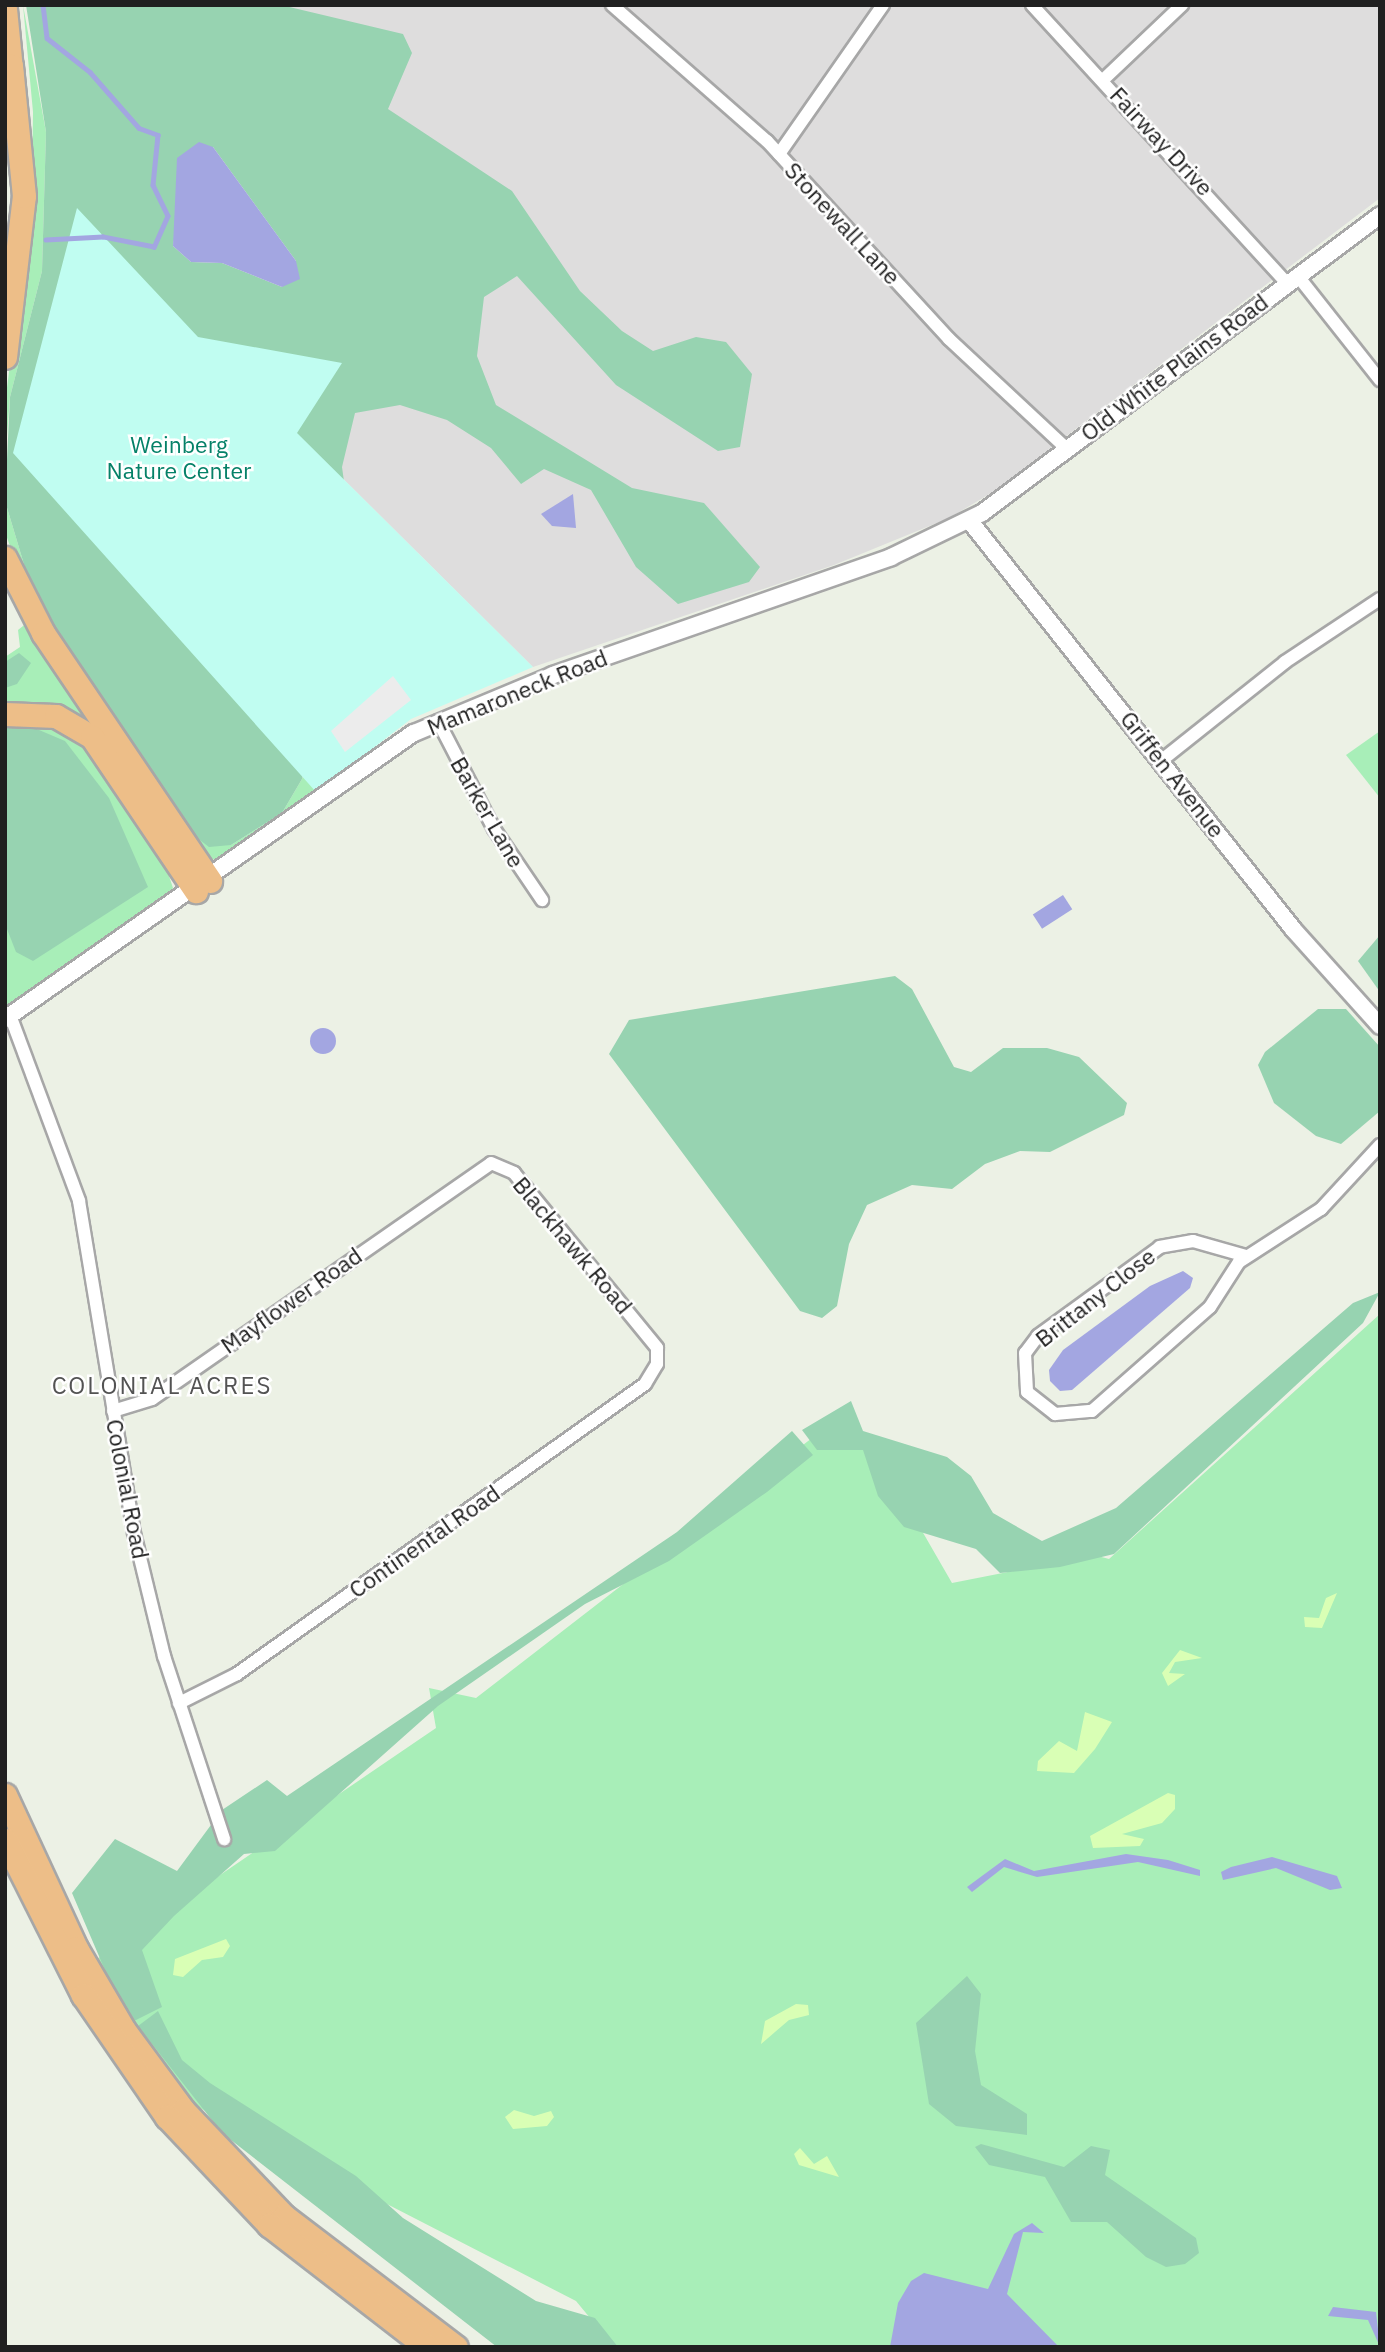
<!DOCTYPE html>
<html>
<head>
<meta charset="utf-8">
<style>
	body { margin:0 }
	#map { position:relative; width:1385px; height:2352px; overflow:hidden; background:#ecf1e5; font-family:"IBM Plex Sans",sans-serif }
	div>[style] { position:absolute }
	.residential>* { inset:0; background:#dedddd }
	.grass>* { inset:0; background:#a8eeb8 }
	.forest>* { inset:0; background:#97d3b1 }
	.sand>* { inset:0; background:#d9ffb5 }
	.park>* { inset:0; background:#c0fdf1 }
	.parking>* { inset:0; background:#ececec }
	.water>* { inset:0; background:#a3a6e1; transform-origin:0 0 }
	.round { border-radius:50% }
	.stream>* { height:4.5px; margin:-2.25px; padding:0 2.25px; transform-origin:2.25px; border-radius:2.25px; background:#a3a6e1 }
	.roads { filter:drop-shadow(2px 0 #a7a7a7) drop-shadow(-2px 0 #a7a7a7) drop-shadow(0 2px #a7a7a7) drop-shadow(0 -2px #a7a7a7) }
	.minor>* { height:12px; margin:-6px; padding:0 6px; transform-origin:6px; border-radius:6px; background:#fff }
	.tertiary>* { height:16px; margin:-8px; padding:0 8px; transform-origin:8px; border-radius:8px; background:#fff }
	.motorway>* { height:23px; margin:-11.5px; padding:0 11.5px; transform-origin:11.5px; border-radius:11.5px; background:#edbe88 }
	span { translate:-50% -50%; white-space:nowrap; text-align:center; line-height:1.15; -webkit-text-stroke:5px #fff; paint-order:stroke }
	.street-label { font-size:23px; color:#202020 }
	.park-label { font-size:23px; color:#058168 }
	.neighbourhood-label { font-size:24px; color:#535353; letter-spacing:2px }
	.frame { position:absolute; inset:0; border:7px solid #202020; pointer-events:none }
</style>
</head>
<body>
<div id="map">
	<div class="residential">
		<i style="clip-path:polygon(136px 5px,1380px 5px,1380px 198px,993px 492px,949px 518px,834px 565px,533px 667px,297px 433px,412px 277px)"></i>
	</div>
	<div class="grass">
		<i style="clip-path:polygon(23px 5px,46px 132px,42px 271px,10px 397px,5px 463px,5px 403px,32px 194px,33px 112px)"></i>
		<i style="clip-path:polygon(5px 501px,32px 591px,231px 845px,282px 813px,302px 779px,314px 737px,323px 785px,222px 863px,196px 852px,22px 580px,5px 532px)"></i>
		<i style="clip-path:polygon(28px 622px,94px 719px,90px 724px,42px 703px,5px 705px,5px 657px,20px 647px,18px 630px)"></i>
		<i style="clip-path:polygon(5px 720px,68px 729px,97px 755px,166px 867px,173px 888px,168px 901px,5px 1011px)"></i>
		<i style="clip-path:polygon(1380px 731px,1380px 798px,1346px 755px)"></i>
		<i style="clip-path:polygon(1380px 1314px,1380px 2347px,614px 2347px,576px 2301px,198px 2107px,91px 1963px,436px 1728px,429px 1688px,476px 1698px,812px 1438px,869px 1439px,952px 1583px,1094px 1555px,1109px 1559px)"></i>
	</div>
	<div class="forest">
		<i style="clip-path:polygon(evenodd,26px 5px,281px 5px,403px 34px,412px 53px,388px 109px,512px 191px,580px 291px,622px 331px,653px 351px,696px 337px,726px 342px,752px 374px,740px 447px,718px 451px,616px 385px,517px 276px,484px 297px,477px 356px,496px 405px,632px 488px,704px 503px,760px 567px,749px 582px,678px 604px,636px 567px,591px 490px,544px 469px,521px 484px,491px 448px,447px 420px,400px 405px,355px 413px,342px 467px,353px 546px,302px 779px,282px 813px,231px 845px,209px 847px,179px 824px,32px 591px,5px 501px,10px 397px,42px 271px,46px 132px,26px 5px,213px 147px,296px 261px,282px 287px,222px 263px,191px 262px,173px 246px,179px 208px,213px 147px)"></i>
		<i style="clip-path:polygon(19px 653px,31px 663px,17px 684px,5px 688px,5px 662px)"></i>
		<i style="clip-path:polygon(32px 727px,65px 741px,109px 798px,148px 887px,33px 961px,16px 952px,5px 924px,5px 728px)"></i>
		<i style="clip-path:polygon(1380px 935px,1380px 992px,1358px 961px)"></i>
		<i style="clip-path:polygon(895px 976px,912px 989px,954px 1067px,971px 1072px,1003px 1048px,1047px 1048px,1079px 1057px,1127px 1103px,1124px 1115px,1050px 1152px,1020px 1151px,985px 1164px,952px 1189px,912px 1185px,867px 1205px,849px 1244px,837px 1306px,822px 1318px,800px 1311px,609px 1054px,629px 1020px)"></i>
		<i style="clip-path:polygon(1318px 1009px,1346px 1009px,1380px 1047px,1380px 1111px,1341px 1144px,1316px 1136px,1274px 1103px,1258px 1065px,1265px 1052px)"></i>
		<i style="clip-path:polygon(1380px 1292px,1363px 1323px,1114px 1554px,1060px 1567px,1000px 1573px,976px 1549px,904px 1527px,878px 1496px,863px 1450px,817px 1450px,802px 1430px,851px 1401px,863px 1431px,947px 1457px,971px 1476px,993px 1513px,1042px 1541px,1116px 1508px,1353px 1303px)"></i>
		<i style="clip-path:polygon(792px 1431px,813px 1455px,767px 1492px,669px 1561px,585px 1604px,438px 1706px,275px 1851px,244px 1854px,174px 1916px,142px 1950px,162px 2007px,128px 2024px,72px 1893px,115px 1839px,177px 1871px,222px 1810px,267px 1780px,287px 1796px,677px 1532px)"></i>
		<i style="clip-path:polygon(967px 1976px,981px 1994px,975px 2051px,981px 2085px,1027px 2114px,1027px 2135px,956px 2126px,929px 2104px,916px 2023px)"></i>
		<i style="clip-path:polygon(158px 2011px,182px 2060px,210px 2083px,356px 2176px,403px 2218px,536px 2301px,595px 2318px,618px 2347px,497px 2347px,222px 2133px,138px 2026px)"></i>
		<i style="clip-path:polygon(981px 2144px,1064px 2167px,1091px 2146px,1110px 2150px,1105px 2175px,1196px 2238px,1199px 2253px,1185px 2264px,1166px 2267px,1146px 2257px,1107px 2222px,1071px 2222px,1045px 2177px,989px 2165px,975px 2147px)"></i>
	</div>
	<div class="sand">
		<i style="clip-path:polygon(1337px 1593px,1322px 1628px,1305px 1627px,1304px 1617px,1319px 1618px,1326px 1598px)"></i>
		<i style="clip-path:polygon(1180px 1650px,1202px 1658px,1175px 1662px,1169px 1673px,1185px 1674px,1168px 1686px,1162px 1673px)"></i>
		<i style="clip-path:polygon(1085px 1712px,1112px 1722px,1095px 1749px,1074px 1773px,1037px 1771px,1038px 1761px,1059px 1741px,1077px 1751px)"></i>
		<i style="clip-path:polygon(1168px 1793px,1175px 1795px,1175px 1809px,1162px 1823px,1122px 1834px,1144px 1839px,1140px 1846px,1093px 1848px,1090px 1836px)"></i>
		<i style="clip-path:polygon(226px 1939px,230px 1946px,223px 1957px,202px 1960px,183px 1977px,173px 1975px,175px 1959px)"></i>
		<i style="clip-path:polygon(796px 2004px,808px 2005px,809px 2015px,789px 2020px,761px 2044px,765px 2021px)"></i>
		<i style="clip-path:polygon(514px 2110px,534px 2116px,551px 2111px,554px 2117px,547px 2126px,513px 2129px,505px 2117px)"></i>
		<i style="clip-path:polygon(800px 2148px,814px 2164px,827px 2156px,839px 2177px,799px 2165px,794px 2154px)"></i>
	</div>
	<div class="park">
		<i style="clip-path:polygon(77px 208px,198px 337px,342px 363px,297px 433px,533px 667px,411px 719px,316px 792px,13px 453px)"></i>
	</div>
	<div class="parking">
		<i style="clip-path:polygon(393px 676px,411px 700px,345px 752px,331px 731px)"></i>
	</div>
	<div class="water">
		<i style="clip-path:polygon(199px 142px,213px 147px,296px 261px,300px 279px,282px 287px,222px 263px,191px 262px,173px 246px,177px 158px)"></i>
		<i style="clip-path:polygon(573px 494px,576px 528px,552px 526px,541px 514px)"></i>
		<i style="left:1063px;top:895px;width:17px;height:36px;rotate:57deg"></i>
		<i class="round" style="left:310px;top:1028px;width:26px;height:26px"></i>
		<i style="clip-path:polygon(1183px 1271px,1193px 1278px,1190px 1288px,1072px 1390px,1060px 1391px,1050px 1381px,1049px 1370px,1063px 1350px,1150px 1286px)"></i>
		<i style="clip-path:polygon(1126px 1854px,1168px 1860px,1200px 1870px,1200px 1876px,1138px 1862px,1037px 1877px,1004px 1867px,972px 1892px,967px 1887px,1005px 1859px,1034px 1871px)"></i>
		<i style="clip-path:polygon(1272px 1857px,1337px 1876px,1342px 1888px,1330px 1890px,1276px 1868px,1223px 1880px,1221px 1872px,1231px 1867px)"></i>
		<i style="clip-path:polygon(1032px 2223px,1044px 2233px,1023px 2232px,1007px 2294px,1059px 2347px,890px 2347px,898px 2303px,911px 2281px,924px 2273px,988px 2289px,1014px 2234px)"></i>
		<i style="clip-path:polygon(1333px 2307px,1376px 2312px,1380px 2347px,1368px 2320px,1328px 2316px)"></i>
	</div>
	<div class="stream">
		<i style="left:43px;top:5px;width:33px;rotate:83deg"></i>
		<i style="left:47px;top:38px;width:55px;rotate:38.3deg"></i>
		<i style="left:90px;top:72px;width:74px;rotate:48.8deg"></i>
		<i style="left:139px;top:128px;width:20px;rotate:20deg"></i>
		<i style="left:158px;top:135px;width:50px;rotate:95.7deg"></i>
		<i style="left:153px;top:185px;width:34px;rotate:64deg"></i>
		<i style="left:168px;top:216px;width:34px;rotate:114deg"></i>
		<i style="left:154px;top:247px;width:52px;rotate:-168.9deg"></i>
		<i style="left:103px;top:237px;width:57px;rotate:177deg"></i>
	</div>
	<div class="roads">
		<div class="minor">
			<i style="left:612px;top:5px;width:206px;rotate:41.3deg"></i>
			<i style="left:767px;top:141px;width:269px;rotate:47.4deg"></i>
			<i style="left:949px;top:339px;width:161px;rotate:43deg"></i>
			<i style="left:1032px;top:5px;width:376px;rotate:47.5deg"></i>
			<i style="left:1104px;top:79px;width:108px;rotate:-43.5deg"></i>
			<i style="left:779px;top:154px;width:182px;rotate:-55.1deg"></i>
			<i style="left:1297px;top:275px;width:134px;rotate:51.7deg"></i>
			<i style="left:438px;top:721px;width:122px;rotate:62.6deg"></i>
			<i style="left:494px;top:829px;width:86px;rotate:55.9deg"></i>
			<i style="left:1162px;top:760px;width:157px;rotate:-38.5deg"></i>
			<i style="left:1285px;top:662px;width:114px;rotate:-33.6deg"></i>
			<i style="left:10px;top:1015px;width:198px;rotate:69.6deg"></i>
			<i style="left:79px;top:1201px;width:337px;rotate:80.6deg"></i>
			<i style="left:134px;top:1533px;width:127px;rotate:76.3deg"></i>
			<i style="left:164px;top:1656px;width:193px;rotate:71.8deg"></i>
			<i style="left:1246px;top:1256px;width:55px;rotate:-164.2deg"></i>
			<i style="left:1193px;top:1241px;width:34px;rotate:170deg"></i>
			<i style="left:1160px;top:1247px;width:151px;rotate:143.9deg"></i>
			<i style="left:1038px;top:1336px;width:21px;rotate:127deg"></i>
			<i style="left:1025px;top:1353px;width:39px;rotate:87deg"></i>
			<i style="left:1027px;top:1392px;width:36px;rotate:38deg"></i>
			<i style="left:1055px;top:1414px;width:37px;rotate:-5deg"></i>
			<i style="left:1092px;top:1411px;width:157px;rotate:-41.4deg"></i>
			<i style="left:1210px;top:1307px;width:54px;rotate:-57.2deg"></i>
			<i style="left:1239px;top:1262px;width:98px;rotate:-32.9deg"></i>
			<i style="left:1321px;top:1209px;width:87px;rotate:-47.3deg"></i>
			<i style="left:113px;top:1411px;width:41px;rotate:-17.1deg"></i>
			<i style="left:152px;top:1399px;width:413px;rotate:-34.8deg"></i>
			<i style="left:491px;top:1163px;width:25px;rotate:23deg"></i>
			<i style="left:514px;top:1173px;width:226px;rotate:50.7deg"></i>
			<i style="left:657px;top:1348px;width:16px;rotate:90deg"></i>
			<i style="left:657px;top:1364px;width:23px;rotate:121deg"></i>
			<i style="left:645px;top:1384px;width:501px;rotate:144.6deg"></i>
			<i style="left:237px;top:1674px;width:65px;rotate:153.4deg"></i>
		</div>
		<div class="tertiary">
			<i style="left:969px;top:520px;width:522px;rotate:51.61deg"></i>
			<i style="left:1293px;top:929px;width:130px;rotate:48.1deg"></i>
			<i style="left:5px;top:1019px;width:499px;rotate:-35deg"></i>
			<i style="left:414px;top:733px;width:151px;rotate:-22.6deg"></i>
			<i style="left:553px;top:675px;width:358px;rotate:-19.2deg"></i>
			<i style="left:891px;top:557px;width:101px;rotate:-25.8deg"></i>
			<i style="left:982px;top:513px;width:497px;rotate:-36.8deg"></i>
		</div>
		<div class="motorway">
			<i style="left:5px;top:9px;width:70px;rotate:84.3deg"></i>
			<i style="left:5px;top:357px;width:162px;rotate:-83.3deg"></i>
			<i style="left:24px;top:196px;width:131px;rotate:-95.7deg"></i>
			<i style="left:5px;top:558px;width:84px;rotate:63.1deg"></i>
			<i style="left:43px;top:633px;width:299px;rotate:56deg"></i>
			<i style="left:5px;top:714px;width:51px;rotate:2.2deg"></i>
			<i style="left:56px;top:716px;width:42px;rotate:30.3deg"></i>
			<i style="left:92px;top:737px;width:186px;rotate:56deg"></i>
			<i style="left:5px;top:1795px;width:169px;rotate:65.1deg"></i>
			<i style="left:76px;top:1948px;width:95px;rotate:59.7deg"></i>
			<i style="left:124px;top:2030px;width:99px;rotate:53.6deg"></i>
			<i style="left:183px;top:2110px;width:146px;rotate:46.4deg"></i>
			<i style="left:284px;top:2216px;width:216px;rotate:37.3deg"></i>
			<i style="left:5px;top:1840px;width:174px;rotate:63.3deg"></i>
			<i style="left:83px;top:1995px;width:148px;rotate:55.5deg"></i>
			<i style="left:167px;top:2117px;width:149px;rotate:46.6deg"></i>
			<i style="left:269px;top:2225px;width:200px;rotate:37.7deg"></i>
		</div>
	</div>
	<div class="street-label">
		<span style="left:1162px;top:141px;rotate:47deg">Fairway Drive</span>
		<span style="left:843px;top:223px;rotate:47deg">Stonewall Lane</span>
		<span style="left:1174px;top:367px;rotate:-37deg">Old White Plains Road</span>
		<span style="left:517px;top:692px;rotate:-22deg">Mamaroneck Road</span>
		<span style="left:1173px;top:774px;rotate:52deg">Griffen Avenue</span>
		<span style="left:488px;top:812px;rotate:60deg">Barker Lane</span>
		<span style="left:573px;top:1245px;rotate:50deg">Blackhawk Road</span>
		<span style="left:1095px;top:1297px;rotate:-38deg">Brittany Close</span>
		<span style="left:291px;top:1300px;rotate:-35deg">Mayflower Road</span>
		<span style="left:128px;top:1489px;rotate:79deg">Colonial Road</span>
		<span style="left:424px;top:1541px;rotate:-35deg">Continental Road</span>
	</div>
	<div class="park-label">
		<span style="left:179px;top:457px">Weinberg<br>Nature Center</span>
	</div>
	<div class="neighbourhood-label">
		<span style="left:162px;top:1386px">COLONIAL ACRES</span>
	</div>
	<div class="frame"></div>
</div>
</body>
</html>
